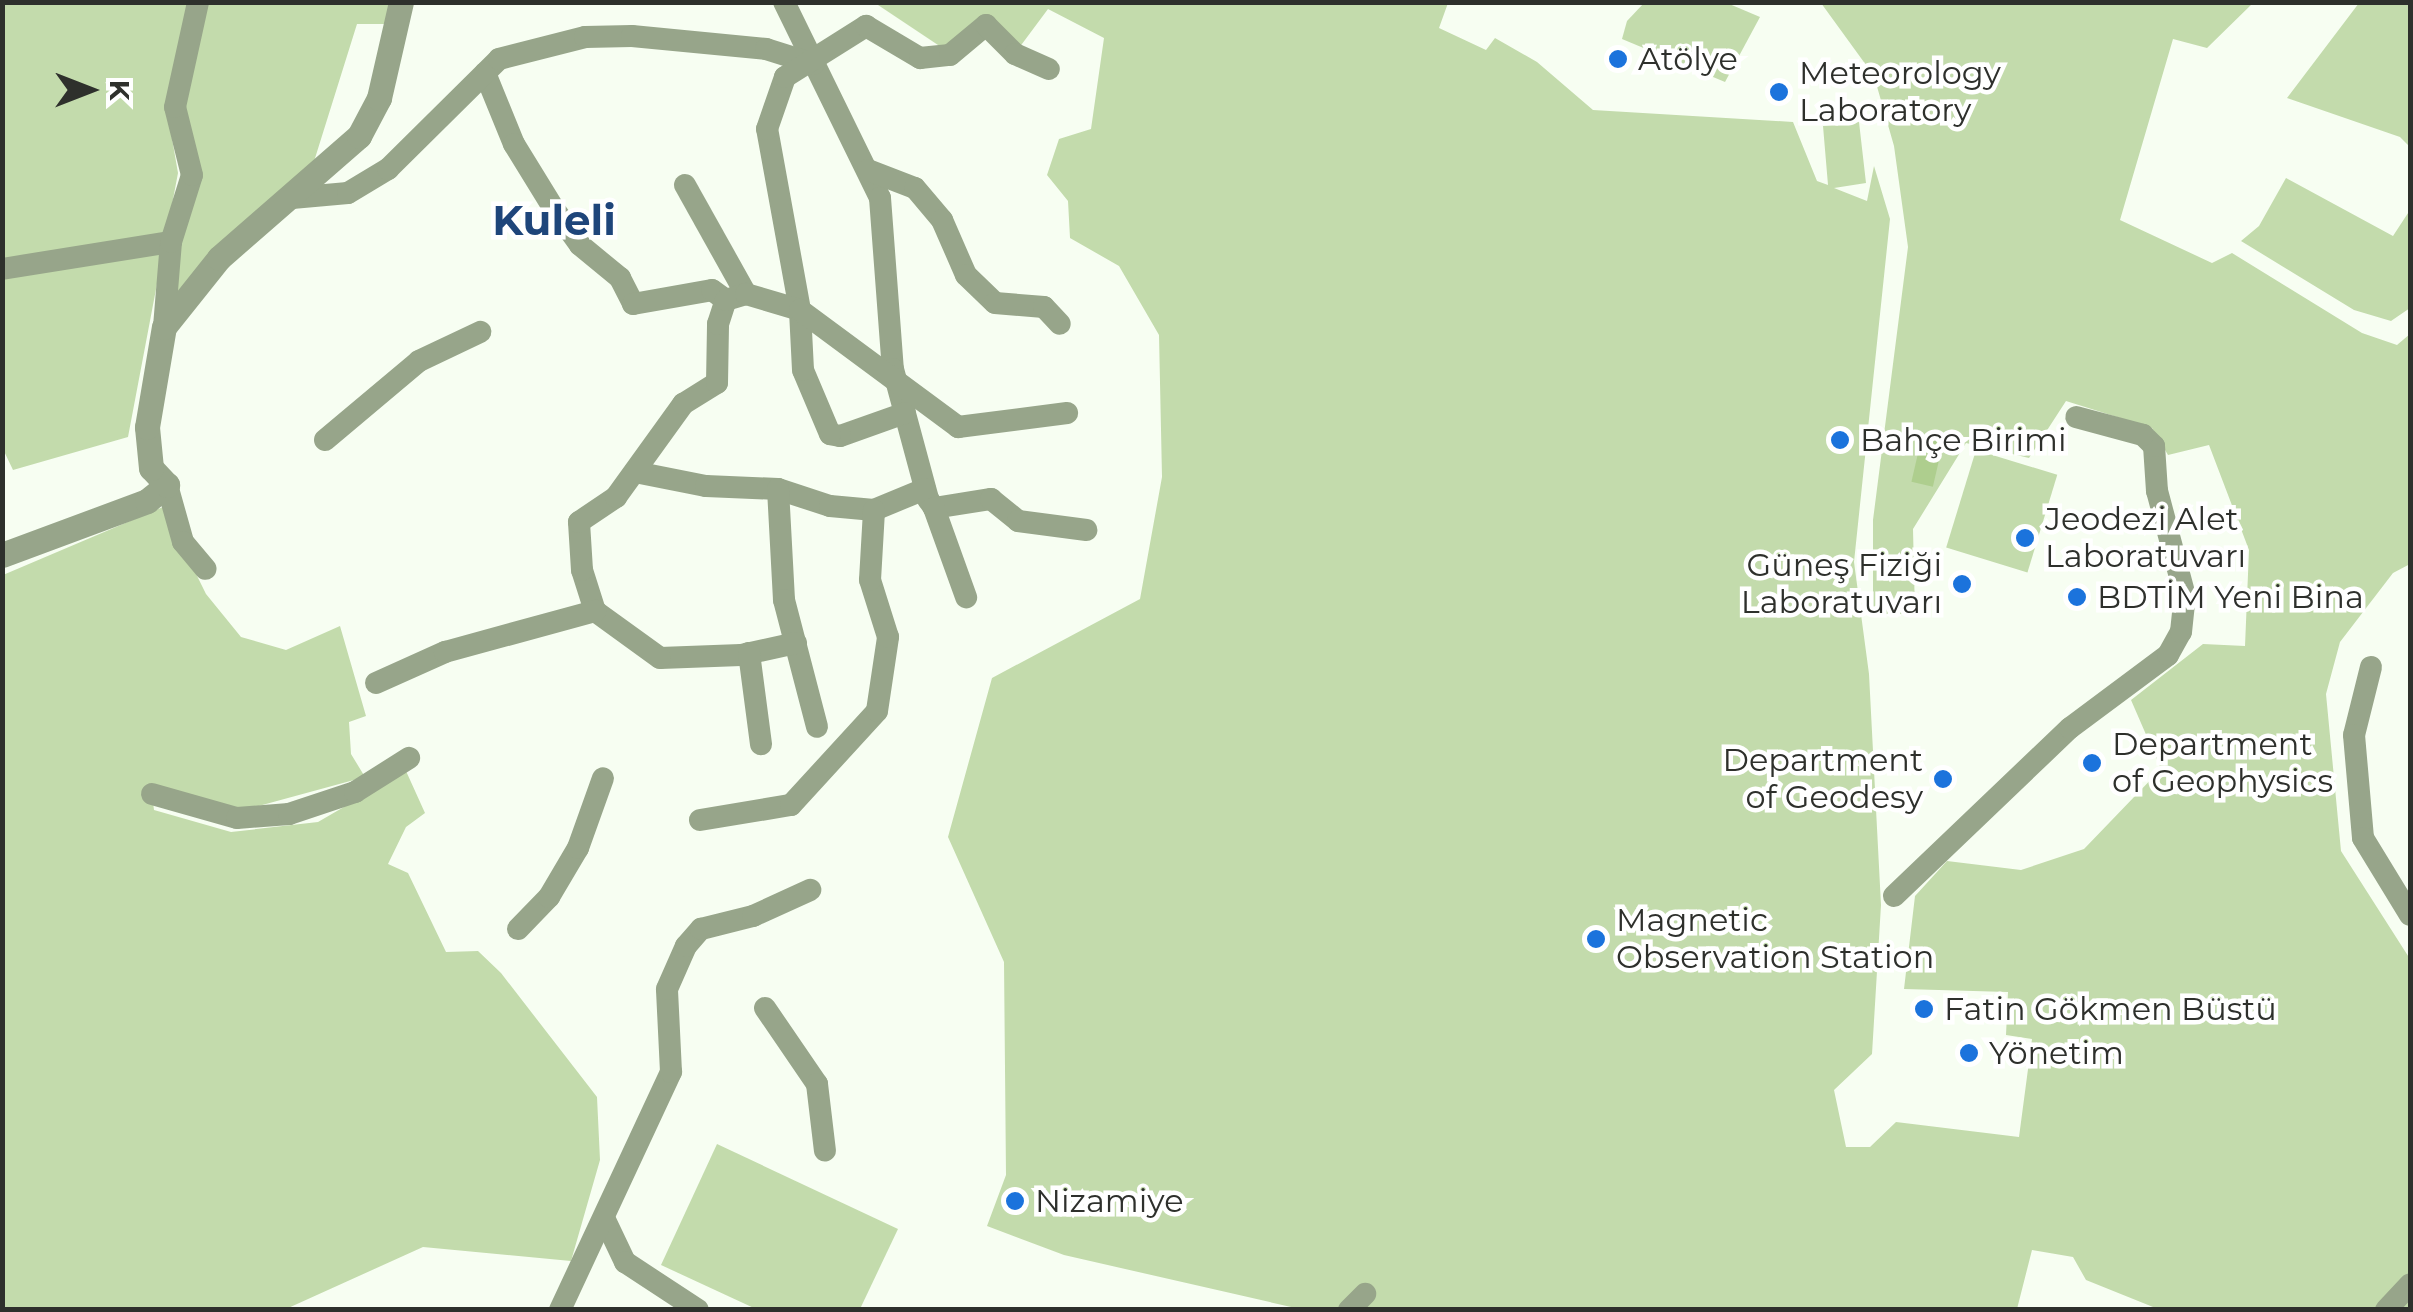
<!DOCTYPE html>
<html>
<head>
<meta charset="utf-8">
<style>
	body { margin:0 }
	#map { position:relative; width:2413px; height:1312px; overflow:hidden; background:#f7fef2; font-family:Montserrat,sans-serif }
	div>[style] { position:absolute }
	.green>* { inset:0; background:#c3dbac; transform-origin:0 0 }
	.water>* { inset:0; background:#aece8e; transform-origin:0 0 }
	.minor>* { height:22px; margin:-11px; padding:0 11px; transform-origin:11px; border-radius:11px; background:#97a58a }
	.tertiary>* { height:25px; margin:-12.5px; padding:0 12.5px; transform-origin:12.5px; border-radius:12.5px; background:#97a58a }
	.dots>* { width:28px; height:28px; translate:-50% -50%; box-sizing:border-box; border:5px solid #fff; border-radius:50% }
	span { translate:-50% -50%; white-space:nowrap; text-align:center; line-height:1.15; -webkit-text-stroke:9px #fff; paint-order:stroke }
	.poi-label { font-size:32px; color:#2e302c }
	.left { translate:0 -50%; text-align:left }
	.right { translate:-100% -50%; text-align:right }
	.district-label { font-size:42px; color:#1e457a; font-weight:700 }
	.frame { position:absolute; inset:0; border:5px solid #2e302c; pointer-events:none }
	.north { position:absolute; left:40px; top:40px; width:100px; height:100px; -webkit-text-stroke:8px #fff; paint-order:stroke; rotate:90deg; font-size:28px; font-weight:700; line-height:40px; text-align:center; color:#2e302c }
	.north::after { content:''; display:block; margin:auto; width:35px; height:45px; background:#2e302c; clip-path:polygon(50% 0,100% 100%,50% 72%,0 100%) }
</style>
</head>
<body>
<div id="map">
	<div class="green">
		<i style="clip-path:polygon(2px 3px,188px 3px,166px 104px,178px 173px,128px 437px,13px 470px,2px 447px)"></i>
		<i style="clip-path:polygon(204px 3px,394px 3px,390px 24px,357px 24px,311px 171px,173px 296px,177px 243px,198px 174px,183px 103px)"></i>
		<i style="clip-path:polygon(875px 3px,1448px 3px,1439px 28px,1486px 50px,1495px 38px,1537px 62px,1593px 110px,1793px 122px,1817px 181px,1828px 185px,1823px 126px,1859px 122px,1866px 183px,1834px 188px,1867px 201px,1874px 166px,1890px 219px,1854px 562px,1869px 674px,1881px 905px,1872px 1054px,1834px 1090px,1846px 1147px,1870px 1147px,1896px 1122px,2019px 1137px,2032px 1039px,2006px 1035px,2008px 992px,1904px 989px,1915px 896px,1947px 861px,2021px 870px,2084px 849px,2161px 769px,2131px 700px,2203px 644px,2245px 646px,2249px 550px,2209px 445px,2168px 455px,2152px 428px,2066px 401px,2029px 458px,1966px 443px,1913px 529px,1915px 614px,1873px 614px,1873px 520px,1908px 247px,1894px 146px,1874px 76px,1821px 3px,2253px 3px,2207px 48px,2173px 39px,2120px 220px,2212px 263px,2232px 253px,2362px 333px,2397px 345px,2410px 334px,2410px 564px,2393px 573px,2340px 642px,2326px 694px,2341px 851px,2410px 959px,2410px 1309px,2158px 1309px,2086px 1280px,2073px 1257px,2032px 1250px,2017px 1309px,1300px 1309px,1064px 1255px,987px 1226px,1006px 1175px,1004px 962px,948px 837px,992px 678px,1140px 599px,1162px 477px,1159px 335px,1119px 266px,1070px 238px,1068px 201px,1047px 175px,1059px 139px,1091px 129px,1104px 38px,1048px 9px,1019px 48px,993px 23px,950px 53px)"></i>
		<i style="clip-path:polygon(1644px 3px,1727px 3px,1760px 17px,1725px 82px,1622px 39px,1627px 21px)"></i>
		<i style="clip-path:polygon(2359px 3px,2410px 3px,2410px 147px,2400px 137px,2287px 98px)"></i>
		<i style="clip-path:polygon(2286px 178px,2393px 236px,2410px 210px,2410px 308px,2391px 321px,2354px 310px,2241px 241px,2259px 226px)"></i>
		<i style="left:1976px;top:450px;width:85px;height:102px;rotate:17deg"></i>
		<i style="clip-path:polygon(163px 507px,206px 594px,241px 637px,286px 650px,340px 626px,366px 716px,349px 722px,351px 754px,365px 777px,248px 809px,152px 794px,154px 810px,231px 832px,318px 822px,406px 771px,425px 813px,406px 827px,388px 864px,408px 873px,446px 952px,478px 951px,501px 973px,597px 1097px,600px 1160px,571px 1261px,423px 1247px,286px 1309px,3px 1310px,3px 575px)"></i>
		<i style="clip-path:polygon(717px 1144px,898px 1229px,860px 1309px,756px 1309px,661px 1265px)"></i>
	</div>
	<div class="water">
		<i style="left:1922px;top:436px;width:22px;height:47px;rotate:13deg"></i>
	</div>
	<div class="minor">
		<i style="left:784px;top:2px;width:218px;rotate:63.9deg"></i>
		<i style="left:880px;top:198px;width:171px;rotate:85.7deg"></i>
		<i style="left:893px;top:369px;width:135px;rotate:74.9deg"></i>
		<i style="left:928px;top:499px;width:11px;rotate:56deg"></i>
		<i style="left:934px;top:508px;width:58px;rotate:-9deg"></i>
		<i style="left:991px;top:499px;width:35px;rotate:39deg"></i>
		<i style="left:1018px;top:521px;width:69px;rotate:7.5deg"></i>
		<i style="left:485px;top:73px;width:77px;rotate:67.8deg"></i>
		<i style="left:514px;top:144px;width:76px;rotate:58.4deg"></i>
		<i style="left:554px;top:209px;width:44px;rotate:54.2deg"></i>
		<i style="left:580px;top:245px;width:52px;rotate:39.5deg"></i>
		<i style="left:620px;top:278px;width:29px;rotate:63deg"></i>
		<i style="left:633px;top:304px;width:80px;rotate:-10deg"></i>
		<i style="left:712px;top:290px;width:17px;rotate:36deg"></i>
		<i style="left:868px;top:170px;width:50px;rotate:21deg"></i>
		<i style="left:915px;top:188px;width:42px;rotate:49.8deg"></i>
		<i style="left:942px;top:220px;width:60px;rotate:66.4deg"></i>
		<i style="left:966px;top:275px;width:40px;rotate:44deg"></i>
		<i style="left:995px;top:303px;width:49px;rotate:4.7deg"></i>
		<i style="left:1044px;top:307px;width:23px;rotate:47deg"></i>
		<i style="left:685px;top:185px;width:125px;rotate:60.8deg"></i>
		<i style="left:292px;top:198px;width:56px;rotate:-5.1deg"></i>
		<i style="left:348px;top:193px;width:47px;rotate:-31deg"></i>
		<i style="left:388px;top:169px;width:156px;rotate:-44.7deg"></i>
		<i style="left:499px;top:59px;width:89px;rotate:-14.3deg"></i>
		<i style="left:585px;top:37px;width:47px;rotate:-1.2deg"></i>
		<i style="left:632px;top:36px;width:135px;rotate:5.5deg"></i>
		<i style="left:766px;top:49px;width:50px;rotate:17.4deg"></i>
		<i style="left:2px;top:269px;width:171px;rotate:-9.1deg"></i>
		<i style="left:164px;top:327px;width:85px;rotate:-85.3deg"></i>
		<i style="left:171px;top:242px;width:70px;rotate:-72.6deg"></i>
		<i style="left:192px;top:175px;width:70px;rotate:-104deg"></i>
		<i style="left:175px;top:107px;width:107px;rotate:-77.6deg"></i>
		<i style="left:905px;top:413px;width:69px;rotate:160.5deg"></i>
		<i style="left:840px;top:436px;width:10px;rotate:-169deg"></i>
		<i style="left:830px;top:434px;width:69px;rotate:-112.9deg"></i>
		<i style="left:803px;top:370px;width:60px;rotate:-92.9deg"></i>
		<i style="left:800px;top:310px;width:184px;rotate:-100.3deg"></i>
		<i style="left:767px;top:129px;width:55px;rotate:-70.9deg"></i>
		<i style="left:785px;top:77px;width:96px;rotate:-32.2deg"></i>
		<i style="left:866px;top:26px;width:63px;rotate:30.7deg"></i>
		<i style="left:920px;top:58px;width:30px;rotate:-6deg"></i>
		<i style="left:950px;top:55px;width:47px;rotate:-39.8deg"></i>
		<i style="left:986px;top:25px;width:41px;rotate:45deg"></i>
		<i style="left:1015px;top:54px;width:37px;rotate:24deg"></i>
		<i style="left:325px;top:440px;width:123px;rotate:-40deg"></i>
		<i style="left:419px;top:361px;width:68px;rotate:-25.4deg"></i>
		<i style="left:635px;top:472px;width:72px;rotate:11.2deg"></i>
		<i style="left:706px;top:486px;width:72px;rotate:2.4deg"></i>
		<i style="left:778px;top:489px;width:55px;rotate:18.1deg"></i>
		<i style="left:830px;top:506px;width:44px;rotate:5.2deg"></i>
		<i style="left:874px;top:510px;width:55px;rotate:-22.4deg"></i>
		<i style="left:167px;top:485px;width:59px;rotate:74.3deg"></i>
		<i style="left:183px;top:542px;width:35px;rotate:50deg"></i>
		<i style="left:778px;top:489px;width:111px;rotate:86.9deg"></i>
		<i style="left:784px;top:600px;width:131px;rotate:75.4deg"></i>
		<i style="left:934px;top:508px;width:95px;rotate:70.2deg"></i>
		<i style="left:796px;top:643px;width:56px;rotate:167.7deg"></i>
		<i style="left:741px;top:655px;width:81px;rotate:177.9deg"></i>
		<i style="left:660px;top:658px;width:80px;rotate:-144.1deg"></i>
		<i style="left:595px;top:611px;width:43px;rotate:-107.6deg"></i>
		<i style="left:582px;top:570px;width:48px;rotate:-93.6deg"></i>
		<i style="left:579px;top:522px;width:45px;rotate:-34deg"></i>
		<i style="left:616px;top:497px;width:115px;rotate:-54.2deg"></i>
		<i style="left:683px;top:404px;width:40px;rotate:-32deg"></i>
		<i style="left:717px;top:383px;width:59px;rotate:-89deg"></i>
		<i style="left:718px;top:324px;width:25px;rotate:-72deg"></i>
		<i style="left:726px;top:300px;width:21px;rotate:-17deg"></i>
		<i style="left:746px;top:294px;width:56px;rotate:16.5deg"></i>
		<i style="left:800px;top:310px;width:197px;rotate:36.5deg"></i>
		<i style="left:958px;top:427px;width:110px;rotate:-7.3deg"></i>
		<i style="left:749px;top:653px;width:92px;rotate:82.5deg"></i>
		<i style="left:2371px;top:667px;width:70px;rotate:104deg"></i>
		<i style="left:2354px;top:735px;width:103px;rotate:85deg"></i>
		<i style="left:2363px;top:838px;width:90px;rotate:58.6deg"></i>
		<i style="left:376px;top:683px;width:76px;rotate:-24.2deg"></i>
		<i style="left:445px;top:652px;width:156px;rotate:-15.3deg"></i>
		<i style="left:152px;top:794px;width:88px;rotate:15.8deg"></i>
		<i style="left:237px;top:818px;width:52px;rotate:-4.4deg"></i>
		<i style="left:289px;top:814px;width:70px;rotate:-18.4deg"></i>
		<i style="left:355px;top:792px;width:64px;rotate:-32.2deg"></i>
		<i style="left:700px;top:820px;width:92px;rotate:-9.4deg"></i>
		<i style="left:791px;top:805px;width:127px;rotate:-47.5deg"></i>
		<i style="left:877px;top:711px;width:75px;rotate:-81.5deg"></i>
		<i style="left:888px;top:637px;width:60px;rotate:-107.5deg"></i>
		<i style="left:870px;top:580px;width:70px;rotate:-86.7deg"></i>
		<i style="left:1894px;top:896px;width:243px;rotate:-43.7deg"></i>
		<i style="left:2070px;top:728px;width:122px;rotate:-36.7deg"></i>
		<i style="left:2168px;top:655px;width:26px;rotate:-61deg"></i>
		<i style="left:2181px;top:632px;width:36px;rotate:-84deg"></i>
		<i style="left:2185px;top:596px;width:109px;rotate:-104.9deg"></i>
		<i style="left:2157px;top:491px;width:45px;rotate:-93.8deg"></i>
		<i style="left:2154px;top:446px;width:16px;rotate:-135deg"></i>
		<i style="left:2143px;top:435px;width:69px;rotate:-165deg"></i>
		<i style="left:518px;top:929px;width:45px;rotate:-45.9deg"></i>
		<i style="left:549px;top:897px;width:57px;rotate:-59.4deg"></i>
		<i style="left:578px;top:848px;width:74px;rotate:-70.3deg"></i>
		<i style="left:765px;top:1008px;width:92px;rotate:55.6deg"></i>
		<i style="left:817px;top:1084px;width:67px;rotate:83.2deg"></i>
		<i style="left:605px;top:1220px;width:47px;rotate:64.5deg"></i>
		<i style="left:625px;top:1262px;width:87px;rotate:33.3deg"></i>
		<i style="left:560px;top:1310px;width:263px;rotate:-65deg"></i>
		<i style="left:671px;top:1072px;width:83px;rotate:-92.8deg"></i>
		<i style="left:667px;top:989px;width:47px;rotate:-66.2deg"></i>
		<i style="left:686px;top:946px;width:23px;rotate:-49deg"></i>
		<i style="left:701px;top:929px;width:54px;rotate:-14deg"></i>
		<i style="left:753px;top:916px;width:63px;rotate:-24.5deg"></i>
		<i style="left:1349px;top:1310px;width:23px;rotate:-45deg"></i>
		<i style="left:2386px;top:1310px;width:35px;rotate:-47deg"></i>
	</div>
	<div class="tertiary">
		<i style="left:2px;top:555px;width:155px;rotate:-20.4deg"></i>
		<i style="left:147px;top:501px;width:26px;rotate:-39deg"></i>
		<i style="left:167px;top:485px;width:23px;rotate:-133deg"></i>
		<i style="left:151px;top:468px;width:41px;rotate:-95.6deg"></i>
		<i style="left:147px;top:427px;width:101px;rotate:-80.4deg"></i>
		<i style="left:164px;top:327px;width:88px;rotate:-51.4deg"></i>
		<i style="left:219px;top:258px;width:186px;rotate:-41.1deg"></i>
		<i style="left:359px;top:136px;width:43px;rotate:-62.2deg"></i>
		<i style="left:379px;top:98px;width:98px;rotate:-77.1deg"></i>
	</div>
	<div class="dots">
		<i style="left:1618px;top:59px;background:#1b73dc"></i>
		<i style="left:1779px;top:92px;background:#1b73dc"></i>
		<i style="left:1840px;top:440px;background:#1b73dc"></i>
		<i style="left:2025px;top:538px;background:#1b73dc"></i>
		<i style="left:1962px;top:584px;background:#1b73dc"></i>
		<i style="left:2077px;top:597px;background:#1b73dc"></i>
		<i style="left:2092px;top:763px;background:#1b73dc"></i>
		<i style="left:1943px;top:779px;background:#1b73dc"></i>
		<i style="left:1596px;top:939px;background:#1b73dc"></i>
		<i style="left:1924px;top:1009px;background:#1b73dc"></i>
		<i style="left:1969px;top:1053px;background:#1b73dc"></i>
		<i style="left:1015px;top:1201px;background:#1b73dc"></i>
	</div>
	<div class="poi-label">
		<span class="left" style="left:1638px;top:59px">Atölye</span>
		<span class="left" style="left:1799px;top:92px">Meteorology<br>Laboratory</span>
		<span class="left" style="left:1860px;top:440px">Bahçe Birimi</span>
		<span class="left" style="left:2045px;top:538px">Jeodezi Alet<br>Laboratuvarı</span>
		<span class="right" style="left:1942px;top:584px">Güneş Fiziği<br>Laboratuvarı</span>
		<span class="left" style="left:2097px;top:597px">BDTİM Yeni Bina</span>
		<span class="left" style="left:2112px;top:763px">Department<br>of Geophysics</span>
		<span class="right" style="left:1923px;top:779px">Department<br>of Geodesy</span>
		<span class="left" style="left:1616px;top:939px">Magnetic<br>Observation Station</span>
		<span class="left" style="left:1944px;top:1009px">Fatin Gökmen Büstü</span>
		<span class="left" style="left:1989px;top:1053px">Yönetim</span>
		<span class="left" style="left:1035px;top:1201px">Nizamiye</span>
	</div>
	<div class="district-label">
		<span style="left:554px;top:220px">Kuleli</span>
	</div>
	<div class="frame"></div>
	<div class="north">K</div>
</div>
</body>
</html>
